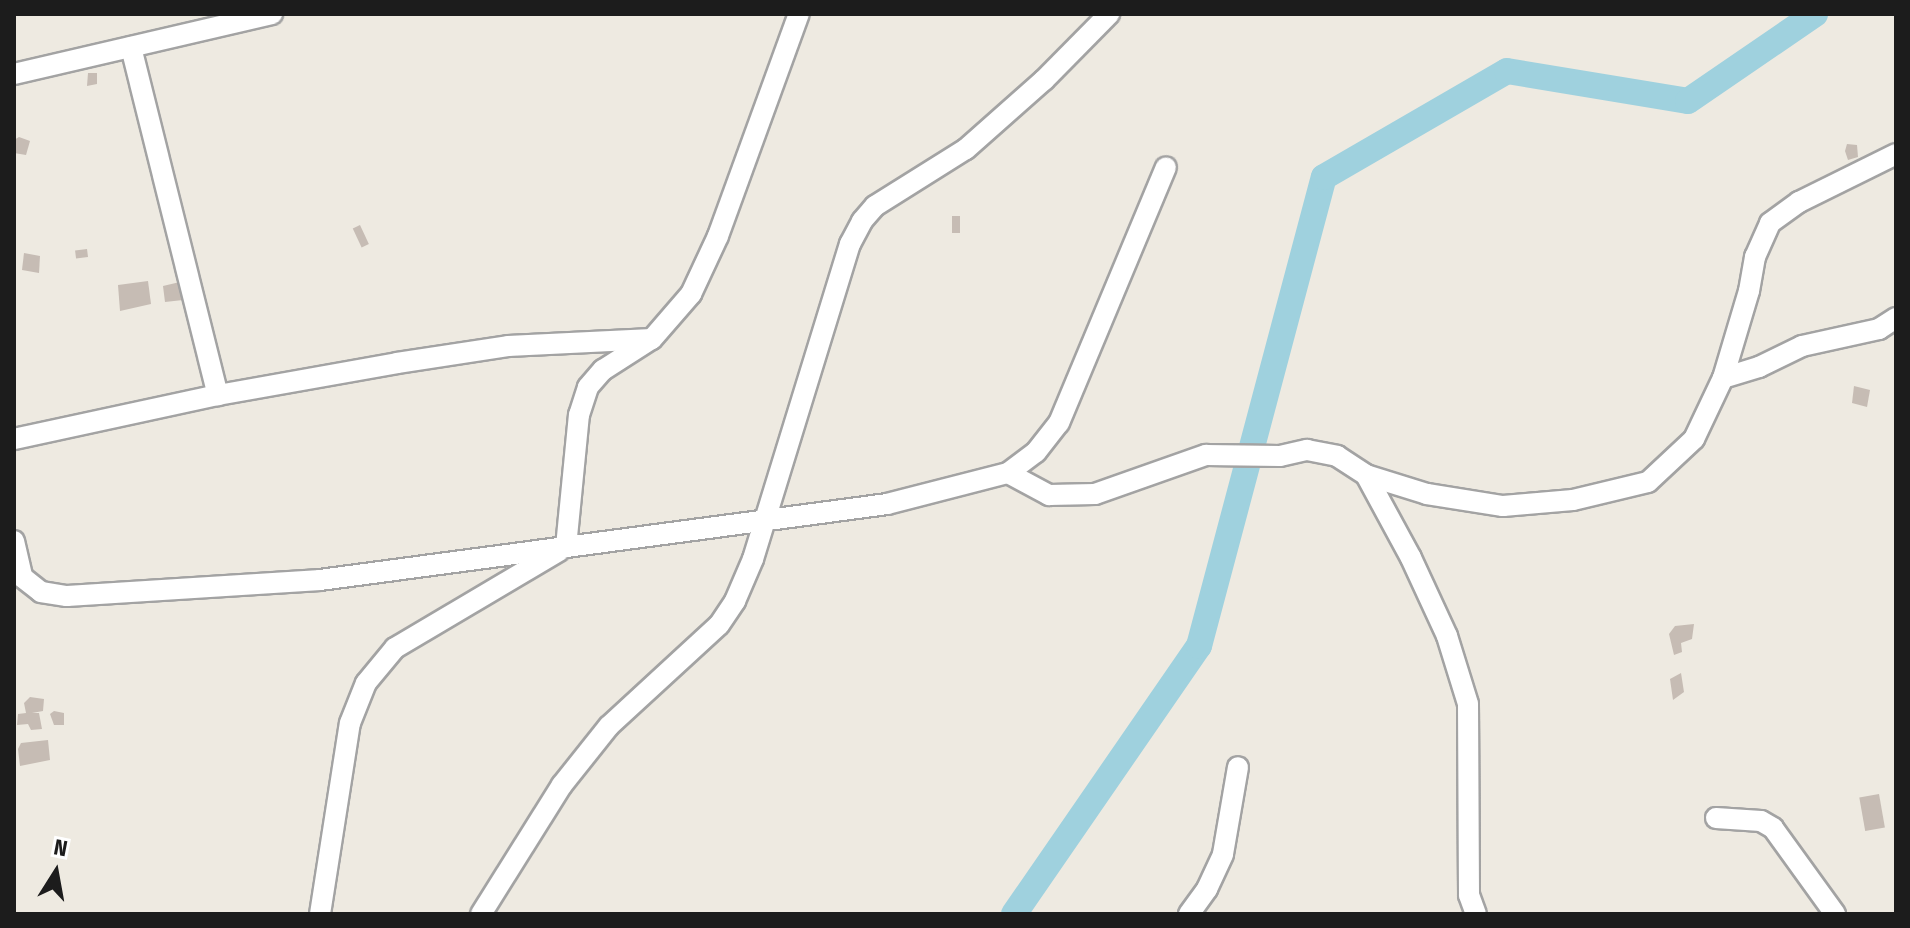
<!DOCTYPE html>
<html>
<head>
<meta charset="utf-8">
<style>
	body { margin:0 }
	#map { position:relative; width:1910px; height:928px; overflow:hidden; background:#eeeae1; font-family:"Fira Sans Condensed",sans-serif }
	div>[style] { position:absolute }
	.river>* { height:26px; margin:-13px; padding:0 13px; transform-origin:13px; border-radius:13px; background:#9fd1de }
	.building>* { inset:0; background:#c6bcb4; transform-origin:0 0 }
	.roads { filter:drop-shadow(2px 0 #a3a3a3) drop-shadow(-2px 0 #a3a3a3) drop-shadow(0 2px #a3a3a3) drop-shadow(0 -2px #a3a3a3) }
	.minor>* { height:20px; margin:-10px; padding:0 10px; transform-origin:10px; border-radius:10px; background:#fff }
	span { translate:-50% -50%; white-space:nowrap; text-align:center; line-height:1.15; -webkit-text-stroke:8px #fff; paint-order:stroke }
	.frame { position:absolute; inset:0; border:16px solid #1c1c1c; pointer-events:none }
	.north { position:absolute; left:16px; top:832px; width:80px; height:80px; -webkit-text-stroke:6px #fff; paint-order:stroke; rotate:11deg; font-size:22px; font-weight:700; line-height:32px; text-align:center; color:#1c1c1c }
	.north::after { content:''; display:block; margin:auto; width:28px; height:36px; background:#1c1c1c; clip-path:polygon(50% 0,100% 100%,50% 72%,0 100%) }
</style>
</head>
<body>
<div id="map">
	<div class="river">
		<i style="left:1014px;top:914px;width:326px;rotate:-55.4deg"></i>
		<i style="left:1199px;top:646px;width:485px;rotate:-75.1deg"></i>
		<i style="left:1324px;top:177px;width:211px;rotate:-30.1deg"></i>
		<i style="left:1507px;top:71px;width:183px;rotate:9.4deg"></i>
		<i style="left:1688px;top:101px;width:154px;rotate:-34.4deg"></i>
	</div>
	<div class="building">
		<i style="clip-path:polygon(88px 73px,97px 73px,97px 84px,87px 86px)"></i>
		<i style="clip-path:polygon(19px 137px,30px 141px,26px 155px,14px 153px,14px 140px)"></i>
		<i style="clip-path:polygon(1847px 144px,1857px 145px,1858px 157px,1848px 160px,1845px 151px)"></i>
		<i style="left:952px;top:216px;width:8px;height:17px"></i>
		<i style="left:360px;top:225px;width:21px;height:8px;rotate:65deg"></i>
		<i style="left:87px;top:249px;width:8px;height:12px;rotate:83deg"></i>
		<i style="clip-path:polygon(24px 253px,40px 256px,39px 273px,22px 270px)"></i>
		<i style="clip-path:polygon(148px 281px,151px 304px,120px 311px,118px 285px)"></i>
		<i style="clip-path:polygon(184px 281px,186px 296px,183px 300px,165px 302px,163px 286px)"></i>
		<i style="clip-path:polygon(1854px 386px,1870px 390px,1867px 407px,1852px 403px)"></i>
		<i style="clip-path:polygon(1694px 624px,1692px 639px,1681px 643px,1682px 652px,1674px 655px,1669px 634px,1675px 626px)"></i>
		<i style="clip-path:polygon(1681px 673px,1684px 692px,1673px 700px,1670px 679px)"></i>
		<i style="clip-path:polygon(30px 697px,44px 699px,43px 711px,32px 713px,39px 713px,42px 729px,31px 730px,28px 724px,17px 725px,18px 714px,26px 713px,24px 703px)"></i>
		<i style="clip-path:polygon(54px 711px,64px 713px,64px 725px,54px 725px,50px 714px)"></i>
		<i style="clip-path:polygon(48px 740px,50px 760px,20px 766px,18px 749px,21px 743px)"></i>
		<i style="left:1879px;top:794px;width:34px;height:20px;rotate:80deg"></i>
	</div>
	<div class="roads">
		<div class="minor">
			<i style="left:131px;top:47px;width:359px;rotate:76deg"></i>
			<i style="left:14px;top:74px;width:265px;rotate:-13.1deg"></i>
			<i style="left:1723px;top:378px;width:38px;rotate:-17deg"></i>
			<i style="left:1759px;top:367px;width:48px;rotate:-26deg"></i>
			<i style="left:1802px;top:346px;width:79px;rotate:-12.4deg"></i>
			<i style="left:1879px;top:329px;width:20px;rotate:-33deg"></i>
			<i style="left:14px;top:439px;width:209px;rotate:-12.2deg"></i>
			<i style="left:218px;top:395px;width:182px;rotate:-10.1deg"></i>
			<i style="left:397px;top:363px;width:112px;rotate:-8.7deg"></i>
			<i style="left:508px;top:346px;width:144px;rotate:-2.8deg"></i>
			<i style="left:652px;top:339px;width:60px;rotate:-49.1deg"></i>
			<i style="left:691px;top:294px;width:64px;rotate:-65deg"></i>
			<i style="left:718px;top:236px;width:236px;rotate:-70deg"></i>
			<i style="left:1008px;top:473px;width:47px;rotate:28.2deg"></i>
			<i style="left:1049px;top:495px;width:46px;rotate:-1.2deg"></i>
			<i style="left:1095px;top:494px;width:118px;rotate:-19.4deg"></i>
			<i style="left:1206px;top:455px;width:74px;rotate:0.8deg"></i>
			<i style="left:1280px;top:456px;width:28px;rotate:-13deg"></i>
			<i style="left:1307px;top:450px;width:31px;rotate:11deg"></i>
			<i style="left:1337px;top:456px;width:35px;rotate:33deg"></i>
			<i style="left:1366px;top:475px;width:94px;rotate:61.5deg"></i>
			<i style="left:1411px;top:558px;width:86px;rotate:65.2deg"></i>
			<i style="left:1447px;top:636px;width:71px;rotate:72.8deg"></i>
			<i style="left:1468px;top:704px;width:191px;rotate:89.7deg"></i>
			<i style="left:1469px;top:895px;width:20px;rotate:70deg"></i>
			<i style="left:1366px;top:475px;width:64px;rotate:17.3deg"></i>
			<i style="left:1427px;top:494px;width:77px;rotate:9deg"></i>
			<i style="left:1503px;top:506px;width:70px;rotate:-4.9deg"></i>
			<i style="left:1573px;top:500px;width:77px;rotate:-13.5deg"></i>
			<i style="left:1648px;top:482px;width:63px;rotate:-43.1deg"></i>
			<i style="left:1694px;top:439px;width:68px;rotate:-64.6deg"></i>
			<i style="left:1723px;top:378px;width:91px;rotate:-73.4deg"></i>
			<i style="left:1749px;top:291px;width:35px;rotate:-80deg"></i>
			<i style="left:1755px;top:257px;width:37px;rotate:-66deg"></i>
			<i style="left:1770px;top:223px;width:36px;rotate:-36deg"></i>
			<i style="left:1799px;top:202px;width:108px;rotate:-26.3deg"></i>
			<i style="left:14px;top:541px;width:37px;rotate:77deg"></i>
			<i style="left:22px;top:577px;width:24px;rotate:38deg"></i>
			<i style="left:41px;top:592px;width:26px;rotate:9deg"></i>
			<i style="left:67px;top:596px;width:254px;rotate:-3.6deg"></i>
			<i style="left:320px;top:580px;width:572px;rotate:-7.63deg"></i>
			<i style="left:887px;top:504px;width:125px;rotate:-14.4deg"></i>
			<i style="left:1008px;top:473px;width:35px;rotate:-37deg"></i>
			<i style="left:1036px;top:452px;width:37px;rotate:-52deg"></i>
			<i style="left:1059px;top:423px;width:277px;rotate:-67.3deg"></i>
			<i style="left:566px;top:547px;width:133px;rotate:-84.4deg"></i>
			<i style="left:579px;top:415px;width:29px;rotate:-72deg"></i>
			<i style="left:588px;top:387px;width:23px;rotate:-49deg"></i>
			<i style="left:603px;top:370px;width:56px;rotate:-32.6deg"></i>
			<i style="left:1716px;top:818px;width:45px;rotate:3.8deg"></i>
			<i style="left:1761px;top:821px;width:14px;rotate:30deg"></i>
			<i style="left:1773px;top:828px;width:106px;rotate:54.2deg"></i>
			<i style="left:320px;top:914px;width:193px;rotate:-81.1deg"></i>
			<i style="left:350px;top:723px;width:43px;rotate:-68.2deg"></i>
			<i style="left:366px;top:683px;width:45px;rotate:-50.4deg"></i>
			<i style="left:395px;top:648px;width:191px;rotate:-30.6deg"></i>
			<i style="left:481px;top:914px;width:152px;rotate:-57.9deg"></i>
			<i style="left:562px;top:785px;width:75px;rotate:-51.5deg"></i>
			<i style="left:609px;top:726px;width:149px;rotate:-42.6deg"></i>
			<i style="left:719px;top:625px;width:29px;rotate:-56deg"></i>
			<i style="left:735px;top:601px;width:46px;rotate:-66.8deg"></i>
			<i style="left:753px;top:559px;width:330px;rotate:-72.9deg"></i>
			<i style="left:850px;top:244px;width:26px;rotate:-62deg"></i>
			<i style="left:862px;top:221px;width:20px;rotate:-49deg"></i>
			<i style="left:875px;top:206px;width:107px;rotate:-32.1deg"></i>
			<i style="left:966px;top:149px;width:104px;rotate:-41.5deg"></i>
			<i style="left:1044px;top:80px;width:93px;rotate:-45.4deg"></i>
			<i style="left:1189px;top:914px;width:31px;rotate:-54deg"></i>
			<i style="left:1207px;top:889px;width:38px;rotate:-65deg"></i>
			<i style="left:1223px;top:854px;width:88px;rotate:-80.2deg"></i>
		</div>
	</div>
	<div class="frame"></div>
	<div class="north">N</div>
</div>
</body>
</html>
